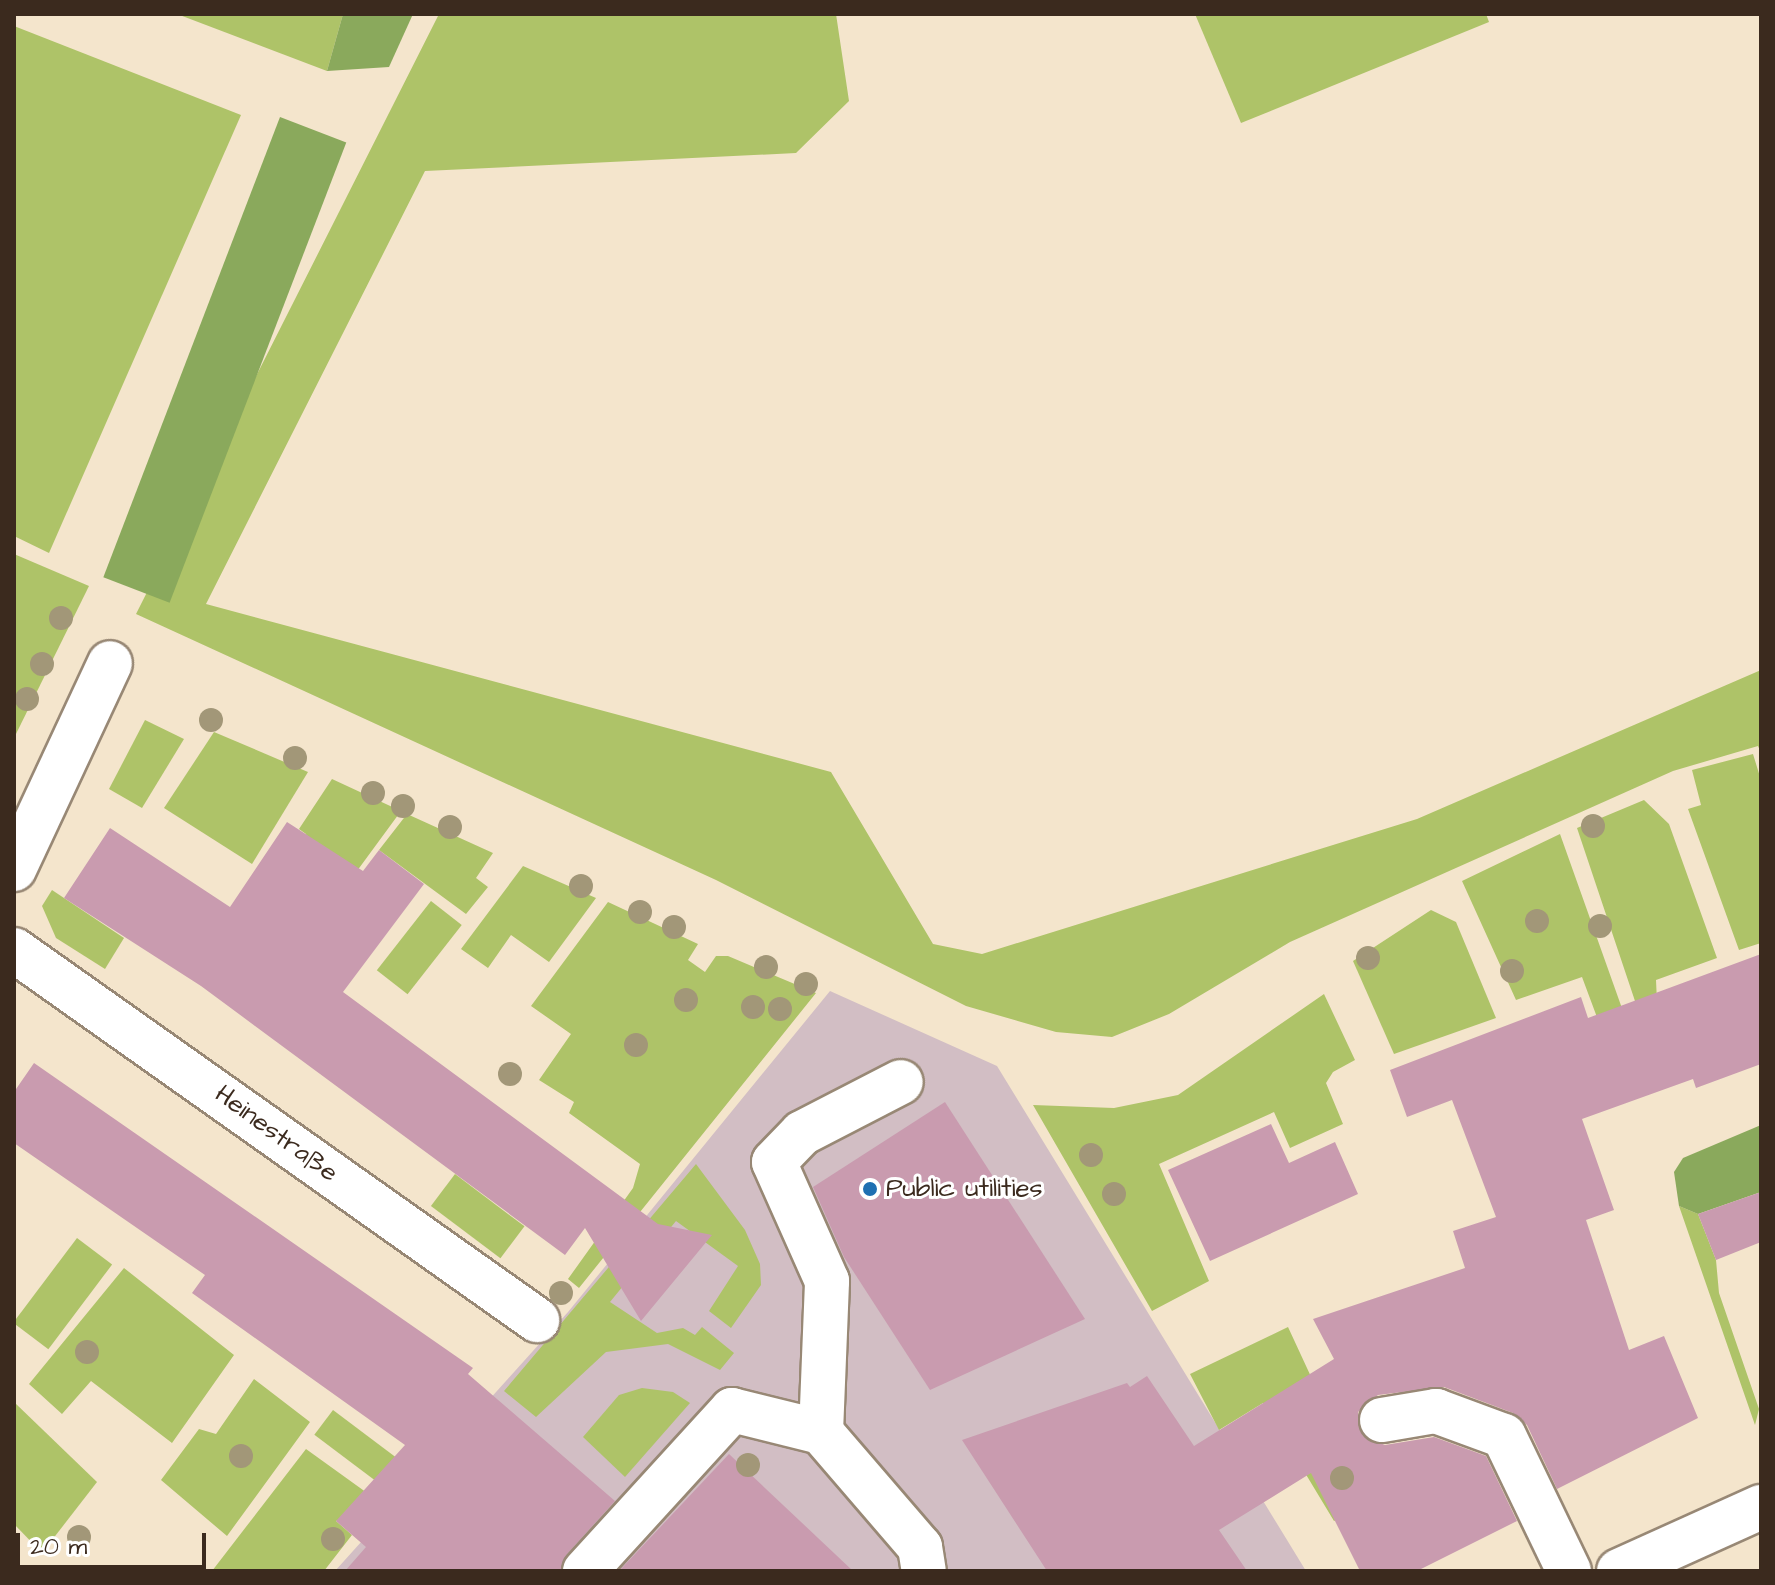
<!DOCTYPE html>
<html>
<head>
<meta charset="utf-8">
<style>
	body { margin:0 }
	#map { position:relative; width:1775px; height:1585px; overflow:hidden; background:#f4e5cc; font-family:"Architects Daughter",sans-serif }
	div>[style] { position:absolute }
	.industrial>* { inset:0; background:#d2bec4 }
	.green>* { inset:0; background:#aec368; transform-origin:0 0 }
	.forest>* { inset:0; background:#8aa95c; transform-origin:0 0 }
	.building>* { inset:0; background:#c99baf }
	.roads { filter:drop-shadow(2px 0 #988875) drop-shadow(-2px 0 #988875) drop-shadow(0 2px #988875) drop-shadow(0 -2px #988875) }
	.minor>* { height:44px; margin:-22px; padding:0 22px; transform-origin:22px; border-radius:22px; background:#fff }
	.trees>* { width:24px; height:24px; margin:-12px; border-radius:50%; background:#a29778 }
	.dots>* { width:22px; height:22px; translate:-50% -50%; box-sizing:border-box; border:4px solid #fff; border-radius:50% }
	span { translate:-50% -50%; white-space:nowrap; text-align:center; line-height:1.15; -webkit-text-stroke:6px #fff; paint-order:stroke }
	.street-label { font-size:26px; color:#3b2a1e }
	.poi-label { font-size:26px; color:#3b2a1e }
	.left { translate:0 -50%; text-align:left }
	.frame { position:absolute; inset:0; border:16px solid #3b2a1e; pointer-events:none }
	.scale { position:absolute; left:16px; top:1533px; width:190px; height:36px; box-sizing:border-box; border:4px solid #3b2a1e; border-top:0; padding-left:10px; font-size:24px; line-height:28px; white-space:nowrap; color:#3b2a1e; -webkit-text-stroke:6px #fff; paint-order:stroke }
</style>
</head>
<body>
<div id="map">
	<div class="industrial">
		<i style="clip-path:polygon(830px 991px,997px 1066px,1306px 1571px,335px 1571px,568px 1312px)"></i>
	</div>
	<div class="green">
		<i style="clip-path:polygon(177px 14px,343px 14px,327px 71px)"></i>
		<i style="clip-path:polygon(439px 14px,836px 14px,849px 101px,796px 153px,425px 171px,206px 604px,831px 772px,933px 944px,982px 954px,1417px 819px,1761px 670px,1761px 753px,1758px 746px,1673px 771px,1290px 942px,1169px 1014px,1112px 1037px,1056px 1032px,966px 1006px,716px 880px,136px 614px)"></i>
		<i style="clip-path:polygon(1195px 14px,1486px 14px,1489px 22px,1241px 123px)"></i>
		<i style="clip-path:polygon(14px 26px,241px 115px,49px 553px,14px 536px)"></i>
		<i style="clip-path:polygon(14px 554px,89px 586px,14px 738px)"></i>
		<i style="clip-path:polygon(145px 720px,184px 739px,142px 808px,109px 789px)"></i>
		<i style="clip-path:polygon(214px 732px,308px 772px,252px 864px,164px 808px)"></i>
		<i style="clip-path:polygon(1753px 754px,1761px 780px,1761px 943px,1739px 950px,1688px 809px,1701px 805px,1692px 770px)"></i>
		<i style="clip-path:polygon(332px 779px,401px 811px,321px 920px,306px 834px,299px 829px)"></i>
		<i style="clip-path:polygon(1644px 800px,1669px 824px,1717px 958px,1656px 980px,1657px 1002px,1638px 1010px,1577px 828px)"></i>
		<i style="clip-path:polygon(407px 814px,493px 853px,476px 878px,488px 887px,466px 914px,379px 850px)"></i>
		<i style="clip-path:polygon(1560px 834px,1629px 1028px,1604px 1036px,1582px 977px,1516px 1000px,1462px 881px)"></i>
		<i style="clip-path:polygon(523px 866px,596px 898px,549px 962px,511px 935px,488px 968px,461px 949px)"></i>
		<i style="clip-path:polygon(52px 890px,124px 938px,105px 969px,56px 938px,42px 906px)"></i>
		<i style="left:431px;top:901px;width:39px;height:88px;rotate:38deg"></i>
		<i style="clip-path:polygon(608px 902px,698px 944px,688px 960px,705px 972px,716px 956px,728px 956px,816px 993px,579px 1288px,568px 1279px,633px 1188px,640px 1164px,569px 1113px,574px 1102px,539px 1080px,571px 1034px,531px 1006px)"></i>
		<i style="clip-path:polygon(1431px 910px,1456px 922px,1496px 1018px,1394px 1054px,1353px 961px)"></i>
		<i style="clip-path:polygon(1324px 994px,1355px 1060px,1333px 1072px,1326px 1083px,1343px 1124px,1290px 1148px,1274px 1112px,1159px 1164px,1209px 1281px,1152px 1311px,1033px 1105px,1114px 1108px,1178px 1095px)"></i>
		<i style="clip-path:polygon(696px 1164px,745px 1230px,760px 1264px,761px 1285px,731px 1328px,709px 1311px,738px 1266px,676px 1221px,610px 1302px,657px 1333px,683px 1328px,695px 1335px,702px 1327px,734px 1353px,720px 1370px,668px 1344px,606px 1352px,536px 1417px,504px 1391px)"></i>
		<i style="left:455px;top:1174px;width:87px;height:40px;rotate:37deg"></i>
		<i style="clip-path:polygon(1679px 1206px,1698px 1214px,1716px 1260px,1719px 1293px,1759px 1409px,1755px 1425px)"></i>
		<i style="left:77px;top:1238px;width:44px;height:106px;rotate:37deg"></i>
		<i style="clip-path:polygon(124px 1268px,234px 1355px,172px 1443px,91px 1381px,62px 1414px,29px 1384px)"></i>
		<i style="clip-path:polygon(1288px 1327px,1369px 1502px,1334px 1521px,1263px 1403px,1219px 1430px,1190px 1374px)"></i>
		<i style="clip-path:polygon(254px 1379px,310px 1422px,227px 1536px,161px 1480px,199px 1429px,216px 1434px)"></i>
		<i style="clip-path:polygon(642px 1388px,673px 1392px,690px 1403px,625px 1477px,583px 1437px,619px 1395px)"></i>
		<i style="clip-path:polygon(14px 1402px,97px 1482px,42px 1553px,14px 1524px)"></i>
		<i style="left:333px;top:1410px;width:94px;height:31px;rotate:37deg"></i>
		<i style="clip-path:polygon(306px 1449px,381px 1503px,336px 1521px,352px 1535px,324px 1571px,212px 1571px)"></i>
	</div>
	<div class="forest">
		<i style="clip-path:polygon(343px 14px,413px 14px,389px 67px,327px 71px)"></i>
		<i style="left:280px;top:117px;width:71px;height:493px;rotate:21deg"></i>
		<i style="clip-path:polygon(1761px 1125px,1761px 1192px,1698px 1214px,1679px 1206px,1674px 1172px,1683px 1158px)"></i>
	</div>
	<div class="building">
		<i style="clip-path:polygon(287px 822px,363px 871px,379px 850px,424px 884px,343px 992px,658px 1224px,712px 1235px,641px 1321px,585px 1228px,565px 1255px,201px 986px,64px 898px,110px 828px,230px 907px)"></i>
		<i style="clip-path:polygon(1761px 954px,1761px 1064px,1696px 1088px,1693px 1079px,1582px 1119px,1614px 1210px,1586px 1220px,1629px 1350px,1664px 1336px,1698px 1418px,1557px 1489px,1527px 1425px,1513px 1413px,1444px 1387px,1378px 1395px,1358px 1412px,1363px 1436px,1385px 1445px,1434px 1437px,1486px 1456px,1517px 1521px,1417px 1571px,1360px 1571px,1311px 1473px,1219px 1530px,1247px 1571px,1047px 1571px,962px 1440px,1127px 1383px,1130px 1387px,1147px 1376px,1194px 1446px,1334px 1359px,1313px 1319px,1465px 1268px,1453px 1231px,1496px 1217px,1452px 1100px,1407px 1117px,1390px 1070px,1581px 997px,1588px 1018px)"></i>
		<i style="clip-path:polygon(34px 1063px,473px 1368px,468px 1374px,615px 1501px,567px 1554px,561px 1571px,345px 1571px,366px 1547px,336px 1521px,405px 1445px,192px 1293px,205px 1275px,14px 1143px,14px 1092px)"></i>
		<i style="clip-path:polygon(945px 1102px,1085px 1319px,930px 1390px,844px 1257px,813px 1187px)"></i>
		<i style="clip-path:polygon(1271px 1124px,1289px 1163px,1335px 1142px,1358px 1194px,1210px 1261px,1168px 1170px)"></i>
		<i style="clip-path:polygon(1761px 1192px,1761px 1242px,1716px 1260px,1698px 1214px)"></i>
		<i style="clip-path:polygon(729px 1454px,853px 1571px,619px 1571px)"></i>
	</div>
	<div class="roads">
		<div class="minor">
			<i style="left:14px;top:869px;width:227px;rotate:-65deg"></i>
			<i style="left:14px;top:950px;width:641px;rotate:35.28deg"></i>
			<i style="left:1382px;top:1420px;width:55px;rotate:-9.5deg"></i>
			<i style="left:1436px;top:1411px;width:72px;rotate:20.2deg"></i>
			<i style="left:1504px;top:1436px;width:150px;rotate:64.3deg"></i>
			<i style="left:821px;top:1432px;width:151px;rotate:-87.7deg"></i>
			<i style="left:827px;top:1281px;width:130px;rotate:-114deg"></i>
			<i style="left:774px;top:1162px;width:40px;rotate:-46deg"></i>
			<i style="left:802px;top:1133px;width:111px;rotate:-27.3deg"></i>
			<i style="left:585px;top:1571px;width:218px;rotate:-47.6deg"></i>
			<i style="left:732px;top:1410px;width:92px;rotate:13.9deg"></i>
			<i style="left:821px;top:1432px;width:152px;rotate:49.3deg"></i>
			<i style="left:920px;top:1547px;width:24px;rotate:81deg"></i>
			<i style="left:1619px;top:1571px;width:156px;rotate:-24.3deg"></i>
		</div>
	</div>
	<div class="trees">
		<i style="left:61px;top:618px"></i>
		<i style="left:42px;top:664px"></i>
		<i style="left:27px;top:699px"></i>
		<i style="left:211px;top:720px"></i>
		<i style="left:295px;top:758px"></i>
		<i style="left:373px;top:793px"></i>
		<i style="left:403px;top:806px"></i>
		<i style="left:1593px;top:826px"></i>
		<i style="left:450px;top:827px"></i>
		<i style="left:581px;top:886px"></i>
		<i style="left:640px;top:912px"></i>
		<i style="left:1537px;top:921px"></i>
		<i style="left:1600px;top:926px"></i>
		<i style="left:674px;top:927px"></i>
		<i style="left:1368px;top:958px"></i>
		<i style="left:766px;top:967px"></i>
		<i style="left:1512px;top:971px"></i>
		<i style="left:806px;top:984px"></i>
		<i style="left:686px;top:1000px"></i>
		<i style="left:753px;top:1007px"></i>
		<i style="left:780px;top:1009px"></i>
		<i style="left:636px;top:1045px"></i>
		<i style="left:510px;top:1074px"></i>
		<i style="left:1091px;top:1155px"></i>
		<i style="left:1114px;top:1194px"></i>
		<i style="left:561px;top:1293px"></i>
		<i style="left:87px;top:1352px"></i>
		<i style="left:241px;top:1456px"></i>
		<i style="left:748px;top:1465px"></i>
		<i style="left:1342px;top:1478px"></i>
		<i style="left:79px;top:1537px"></i>
		<i style="left:333px;top:1539px"></i>
	</div>
	<div class="dots">
		<i style="left:870px;top:1189px;background:#1f6fb2"></i>
	</div>
	<div class="street-label">
		<span style="left:276px;top:1134px;rotate:36deg">Heinestraße</span>
	</div>
	<div class="poi-label">
		<span class="left" style="left:886px;top:1189px">Public utilities</span>
	</div>
	<div class="frame"></div>
	<div class="scale">20 m</div>
</div>
</body>
</html>
